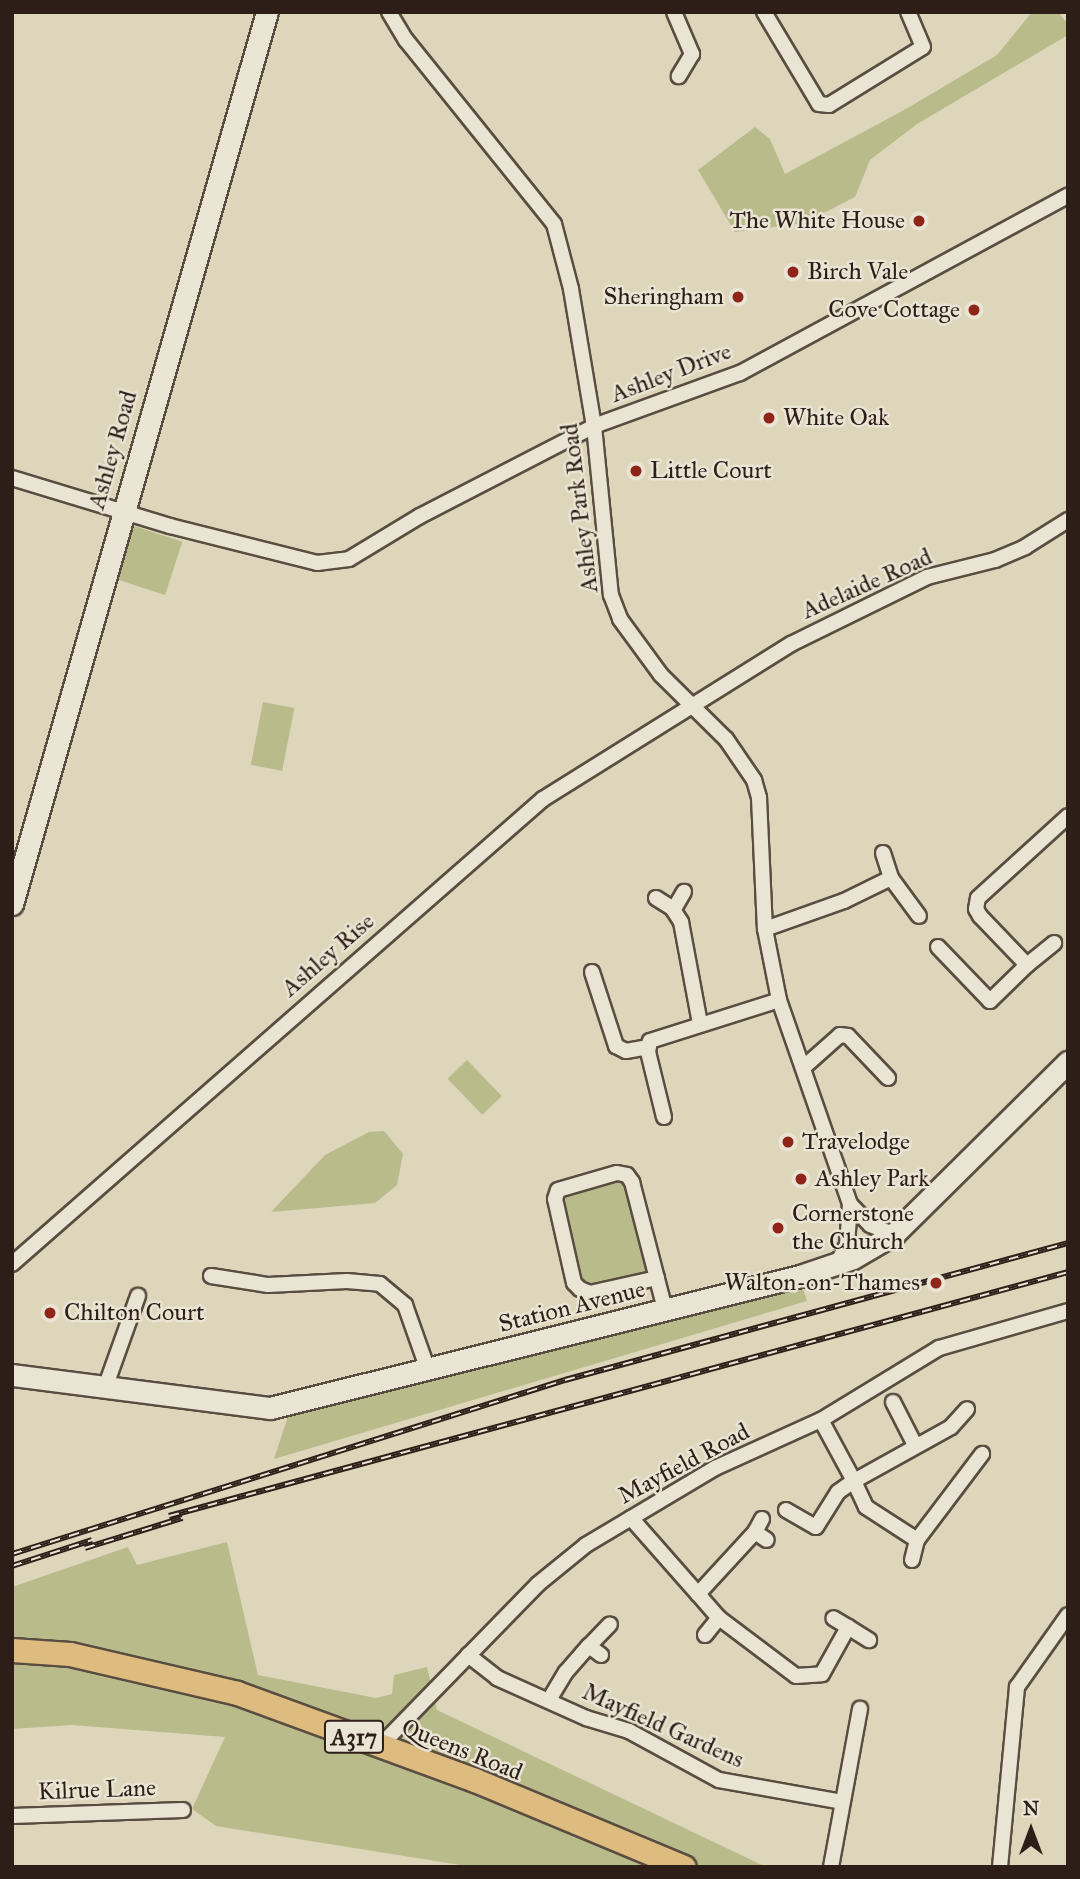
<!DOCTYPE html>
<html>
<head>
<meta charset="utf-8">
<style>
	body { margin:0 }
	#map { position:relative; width:1080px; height:1879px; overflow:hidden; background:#ddd6bb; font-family:"IM FELL Great Primer",serif }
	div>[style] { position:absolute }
	.green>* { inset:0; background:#b9bb8b; transform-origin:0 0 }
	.roads { filter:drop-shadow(2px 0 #594d41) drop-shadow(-2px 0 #594d41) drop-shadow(0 2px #594d41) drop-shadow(0 -2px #594d41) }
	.street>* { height:14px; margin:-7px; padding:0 7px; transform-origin:7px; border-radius:7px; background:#e9e4d3 }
	.secondary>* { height:21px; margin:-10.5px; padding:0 10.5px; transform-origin:10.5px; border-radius:10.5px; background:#e9e4d3 }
	.primary>* { height:23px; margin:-11.5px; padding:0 11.5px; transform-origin:11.5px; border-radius:11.5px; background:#debb7e }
	.rail>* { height:6px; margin-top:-3px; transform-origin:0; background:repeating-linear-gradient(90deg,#e9e4d3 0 10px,#2d1f18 0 20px); box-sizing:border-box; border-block:2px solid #2d1f18 }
	.dots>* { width:19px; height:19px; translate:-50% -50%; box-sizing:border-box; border:4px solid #e9e4d3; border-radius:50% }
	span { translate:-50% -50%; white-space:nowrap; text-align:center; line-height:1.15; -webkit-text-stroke:5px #e9e4d3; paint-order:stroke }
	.shield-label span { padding:2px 5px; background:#e9e4d3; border:2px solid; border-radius:5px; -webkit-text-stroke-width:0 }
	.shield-label { font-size:23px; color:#2d1f18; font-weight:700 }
	.poi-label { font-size:24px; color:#2d1f18 }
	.right { translate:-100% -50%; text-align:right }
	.left { translate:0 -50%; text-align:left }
	.street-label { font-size:24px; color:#2d1f18 }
	.frame { position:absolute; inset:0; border:14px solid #2d1f18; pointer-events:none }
	.north { position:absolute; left:996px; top:1795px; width:70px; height:70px; -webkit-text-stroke:5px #e9e4d3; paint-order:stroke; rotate:0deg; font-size:19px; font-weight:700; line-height:28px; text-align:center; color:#2d1f18 }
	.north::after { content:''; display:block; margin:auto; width:24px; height:32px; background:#2d1f18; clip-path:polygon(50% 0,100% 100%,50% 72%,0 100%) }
</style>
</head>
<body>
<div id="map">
	<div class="green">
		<i style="clip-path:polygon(1032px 12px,1058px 12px,1068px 24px,1068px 35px,917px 124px,870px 160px,855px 197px,804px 223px,735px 232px,698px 170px,755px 127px,770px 139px,785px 174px,906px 109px,997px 55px)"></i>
		<i style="left:131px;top:525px;width:54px;height:56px;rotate:18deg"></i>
		<i style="left:263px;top:702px;width:32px;height:64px;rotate:11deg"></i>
		<i style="left:467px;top:1060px;width:50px;height:27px;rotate:46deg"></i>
		<i style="clip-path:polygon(384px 1131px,403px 1154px,397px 1185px,375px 1203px,271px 1212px,325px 1155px,369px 1132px)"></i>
		<i style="clip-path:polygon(619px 1177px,625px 1179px,648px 1269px,643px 1275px,590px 1289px,580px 1285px,560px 1194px)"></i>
		<i style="clip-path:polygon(803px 1289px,807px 1301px,274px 1459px,288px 1416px)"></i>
		<i style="clip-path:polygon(227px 1542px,258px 1675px,376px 1698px,392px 1694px,394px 1675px,427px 1667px,437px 1710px,766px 1867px,473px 1867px,216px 1826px,192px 1809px,225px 1737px,72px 1725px,12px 1729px,12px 1587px,128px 1547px,137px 1565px)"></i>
	</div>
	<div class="roads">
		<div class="street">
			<i style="left:389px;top:12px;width:33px;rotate:59deg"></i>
			<i style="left:406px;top:40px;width:236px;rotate:51.2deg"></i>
			<i style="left:554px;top:224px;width:67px;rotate:75.3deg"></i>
			<i style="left:571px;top:289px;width:139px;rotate:80.5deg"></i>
			<i style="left:594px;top:426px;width:170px;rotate:84.3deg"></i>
			<i style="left:611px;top:595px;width:26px;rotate:69deg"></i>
			<i style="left:620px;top:619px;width:69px;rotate:53.8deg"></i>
			<i style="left:661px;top:675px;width:91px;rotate:44.6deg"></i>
			<i style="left:726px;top:739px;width:50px;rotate:55.7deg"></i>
			<i style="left:754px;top:780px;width:19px;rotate:74deg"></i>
			<i style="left:759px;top:798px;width:131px;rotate:87.4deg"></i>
			<i style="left:765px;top:929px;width:72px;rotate:78.8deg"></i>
			<i style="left:779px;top:1000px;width:216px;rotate:70.8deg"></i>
			<i style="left:850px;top:1204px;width:41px;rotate:94.2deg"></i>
			<i style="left:847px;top:1245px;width:23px;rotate:119deg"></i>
			<i style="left:674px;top:12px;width:46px;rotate:66.8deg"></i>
			<i style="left:692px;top:54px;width:26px;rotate:121deg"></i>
			<i style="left:764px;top:12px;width:107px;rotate:59.1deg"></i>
			<i style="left:819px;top:104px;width:10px;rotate:6deg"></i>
			<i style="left:829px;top:105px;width:110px;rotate:-31.7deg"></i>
			<i style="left:923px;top:47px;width:38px;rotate:-113deg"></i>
			<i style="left:12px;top:478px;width:165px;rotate:16.9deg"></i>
			<i style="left:170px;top:526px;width:152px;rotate:14.1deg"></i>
			<i style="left:317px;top:563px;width:32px;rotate:-7deg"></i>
			<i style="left:349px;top:559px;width:83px;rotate:-31.2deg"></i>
			<i style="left:420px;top:516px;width:196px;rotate:-27.3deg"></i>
			<i style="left:594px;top:426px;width:155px;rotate:-20deg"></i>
			<i style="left:740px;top:373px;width:373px;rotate:-28.4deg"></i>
			<i style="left:883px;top:853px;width:26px;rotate:72deg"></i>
			<i style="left:891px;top:878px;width:47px;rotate:53.6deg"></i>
			<i style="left:656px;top:898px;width:19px;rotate:32deg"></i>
			<i style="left:672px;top:908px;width:17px;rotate:57deg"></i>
			<i style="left:681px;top:922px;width:104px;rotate:79.4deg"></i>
			<i style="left:674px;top:909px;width:20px;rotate:-60deg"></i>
			<i style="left:765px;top:929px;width:84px;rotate:-19.5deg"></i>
			<i style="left:844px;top:901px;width:52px;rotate:-26.1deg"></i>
			<i style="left:938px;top:947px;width:75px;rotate:46.1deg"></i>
			<i style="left:990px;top:1001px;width:52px;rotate:-44.2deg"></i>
			<i style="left:1027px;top:965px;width:68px;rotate:-133.8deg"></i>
			<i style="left:980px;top:916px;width:8px;rotate:-120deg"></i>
			<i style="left:976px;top:909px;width:11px;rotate:-80deg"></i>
			<i style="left:978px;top:898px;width:122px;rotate:-42.3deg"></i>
			<i style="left:1027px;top:965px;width:35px;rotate:-39deg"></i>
			<i style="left:592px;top:972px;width:78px;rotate:72deg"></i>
			<i style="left:616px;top:1046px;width:11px;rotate:27deg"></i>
			<i style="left:626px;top:1051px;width:23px;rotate:-10deg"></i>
			<i style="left:804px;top:1067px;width:48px;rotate:-41.6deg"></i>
			<i style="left:840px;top:1035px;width:8px;rotate:7deg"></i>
			<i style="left:848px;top:1036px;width:58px;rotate:46.4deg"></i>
			<i style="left:664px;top:1117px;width:67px;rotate:-103.8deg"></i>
			<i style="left:648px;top:1052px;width:11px;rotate:-80deg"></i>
			<i style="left:650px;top:1041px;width:135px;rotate:-17.6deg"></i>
			<i style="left:850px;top:1204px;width:29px;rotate:46deg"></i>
			<i style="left:870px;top:1225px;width:26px;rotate:21deg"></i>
			<i style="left:12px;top:1264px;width:706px;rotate:-41.21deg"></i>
			<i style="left:543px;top:799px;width:292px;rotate:-32deg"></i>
			<i style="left:791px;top:644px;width:152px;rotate:-26.2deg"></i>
			<i style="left:927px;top:577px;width:70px;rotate:-14deg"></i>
			<i style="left:995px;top:560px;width:33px;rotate:-23deg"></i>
			<i style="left:1025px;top:547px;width:51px;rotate:-32.1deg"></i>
			<i style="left:211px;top:1276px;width:58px;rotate:9deg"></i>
			<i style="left:268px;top:1285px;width:79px;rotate:-2.9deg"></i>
			<i style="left:347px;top:1281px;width:33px;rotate:5deg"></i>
			<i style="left:380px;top:1284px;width:33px;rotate:40deg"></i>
			<i style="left:405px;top:1305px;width:69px;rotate:70.5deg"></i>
			<i style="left:657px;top:1278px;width:69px;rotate:167.4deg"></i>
			<i style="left:590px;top:1293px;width:11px;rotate:-158deg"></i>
			<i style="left:580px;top:1289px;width:8px;rotate:-135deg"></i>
			<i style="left:574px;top:1283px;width:86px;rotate:-102.7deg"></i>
			<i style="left:555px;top:1199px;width:9px;rotate:-72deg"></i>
			<i style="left:558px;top:1190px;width:61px;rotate:-16.1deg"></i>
			<i style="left:617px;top:1173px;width:10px;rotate:11deg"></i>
			<i style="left:627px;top:1175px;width:9px;rotate:54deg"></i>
			<i style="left:632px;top:1182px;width:132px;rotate:75.5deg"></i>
			<i style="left:105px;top:1388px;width:98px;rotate:-70.3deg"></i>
			<i style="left:893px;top:1402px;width:48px;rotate:62.9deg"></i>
			<i style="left:786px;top:1510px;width:34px;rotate:30deg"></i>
			<i style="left:816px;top:1527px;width:41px;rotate:-57.8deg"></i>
			<i style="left:838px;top:1492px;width:19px;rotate:-35deg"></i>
			<i style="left:854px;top:1481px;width:69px;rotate:-118.4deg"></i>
			<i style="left:631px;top:1518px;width:101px;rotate:48.6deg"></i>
			<i style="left:698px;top:1594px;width:84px;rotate:-47.4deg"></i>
			<i style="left:762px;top:1519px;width:15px;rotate:118deg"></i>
			<i style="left:755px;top:1532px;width:14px;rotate:34deg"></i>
			<i style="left:917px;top:1540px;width:61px;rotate:-147.1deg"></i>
			<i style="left:866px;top:1507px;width:29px;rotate:-115deg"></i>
			<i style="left:854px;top:1481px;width:111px;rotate:-29.1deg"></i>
			<i style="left:951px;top:1427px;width:24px;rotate:-48deg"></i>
			<i style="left:912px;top:1560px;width:21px;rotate:-76deg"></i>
			<i style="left:917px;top:1540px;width:108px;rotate:-52.9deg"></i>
			<i style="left:698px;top:1594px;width:32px;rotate:49deg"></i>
			<i style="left:719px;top:1618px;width:96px;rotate:37deg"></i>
			<i style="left:796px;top:1676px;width:26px;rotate:-4deg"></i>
			<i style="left:822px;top:1674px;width:54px;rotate:-61deg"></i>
			<i style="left:848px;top:1627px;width:17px;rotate:-149deg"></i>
			<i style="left:848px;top:1627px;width:25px;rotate:32deg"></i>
			<i style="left:705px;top:1635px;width:22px;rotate:-51deg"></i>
			<i style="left:468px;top:1655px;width:37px;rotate:38deg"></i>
			<i style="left:497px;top:1678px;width:98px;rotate:24.2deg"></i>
			<i style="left:586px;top:1718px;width:45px;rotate:16.8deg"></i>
			<i style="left:629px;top:1731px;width:102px;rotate:28.6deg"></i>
			<i style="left:719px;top:1780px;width:125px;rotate:10.1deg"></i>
			<i style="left:601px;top:1655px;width:15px;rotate:-143deg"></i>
			<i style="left:589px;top:1646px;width:30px;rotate:-46deg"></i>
			<i style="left:549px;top:1700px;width:33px;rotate:-59deg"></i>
			<i style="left:566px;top:1672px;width:35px;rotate:-49deg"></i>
			<i style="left:380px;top:1746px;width:226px;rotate:-45.7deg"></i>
			<i style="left:538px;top:1584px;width:62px;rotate:-39.1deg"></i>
			<i style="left:586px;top:1545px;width:150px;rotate:-30.8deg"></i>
			<i style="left:715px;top:1468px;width:116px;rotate:-24.4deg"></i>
			<i style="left:821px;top:1420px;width:138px;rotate:-31.4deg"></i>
			<i style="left:939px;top:1348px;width:134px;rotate:-16deg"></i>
			<i style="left:12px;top:1816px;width:171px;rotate:-2deg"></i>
			<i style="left:831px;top:1867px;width:161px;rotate:-79.6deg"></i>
			<i style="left:1000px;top:1867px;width:181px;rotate:-84.6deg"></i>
			<i style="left:1017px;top:1687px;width:88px;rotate:-54.7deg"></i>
		</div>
		<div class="secondary">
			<i style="left:12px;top:904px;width:928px;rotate:-74.05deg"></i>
			<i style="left:12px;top:1375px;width:260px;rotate:7.3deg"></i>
			<i style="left:270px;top:1408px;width:546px;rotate:-13.99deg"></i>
			<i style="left:800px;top:1276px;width:56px;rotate:-18.8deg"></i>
			<i style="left:853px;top:1258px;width:48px;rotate:-30.3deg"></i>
			<i style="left:894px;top:1234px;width:245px;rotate:-44.7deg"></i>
		</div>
		<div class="primary">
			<i style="left:12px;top:1650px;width:58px;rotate:3.9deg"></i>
			<i style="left:70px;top:1654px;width:171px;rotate:13.1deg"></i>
			<i style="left:237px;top:1693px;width:253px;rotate:20.1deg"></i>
			<i style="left:475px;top:1780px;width:226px;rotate:22.6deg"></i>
		</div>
	</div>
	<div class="rail">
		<i style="left:169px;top:1516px;width:932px;rotate:-15.18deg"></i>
		<i style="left:85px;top:1548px;width:102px;rotate:-17.2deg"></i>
		<i style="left:12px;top:1554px;width:580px;rotate:-17.47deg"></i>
		<i style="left:565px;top:1380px;width:521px;rotate:-15.24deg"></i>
		<i style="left:12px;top:1566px;width:84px;rotate:-18deg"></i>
	</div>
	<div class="dots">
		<i style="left:919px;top:221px;background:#8f2418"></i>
		<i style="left:793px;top:272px;background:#8f2418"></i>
		<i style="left:738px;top:297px;background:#8f2418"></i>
		<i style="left:974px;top:310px;background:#8f2418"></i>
		<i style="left:769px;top:418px;background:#8f2418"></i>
		<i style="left:636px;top:471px;background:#8f2418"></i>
		<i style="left:788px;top:1142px;background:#8f2418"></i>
		<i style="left:801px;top:1179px;background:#8f2418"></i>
		<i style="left:778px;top:1228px;background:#8f2418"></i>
		<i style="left:936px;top:1283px;background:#8f2418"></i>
		<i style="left:50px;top:1313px;background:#8f2418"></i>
	</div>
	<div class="shield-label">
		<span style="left:354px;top:1737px">A317</span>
	</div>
	<div class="poi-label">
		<span class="right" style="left:905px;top:221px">The White House</span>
		<span class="left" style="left:807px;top:272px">Birch Vale</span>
		<span class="right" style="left:724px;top:297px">Sheringham</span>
		<span class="right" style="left:960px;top:310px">Cove Cottage</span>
		<span class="left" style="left:783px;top:418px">White Oak</span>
		<span class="left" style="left:650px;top:471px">Little Court</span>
		<span class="left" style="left:802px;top:1142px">Travelodge</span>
		<span class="left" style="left:815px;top:1179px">Ashley Park</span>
		<span class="left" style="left:792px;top:1228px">Cornerstone<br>the Church</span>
		<span class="right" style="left:920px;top:1283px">Walton-on-Thames</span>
		<span class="left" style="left:64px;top:1313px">Chilton Court</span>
	</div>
	<div class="street-label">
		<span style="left:671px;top:373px;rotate:-21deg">Ashley Drive</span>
		<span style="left:113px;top:450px;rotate:-74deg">Ashley Road</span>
		<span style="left:580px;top:508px;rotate:-97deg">Ashley Park Road</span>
		<span style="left:867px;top:584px;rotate:-24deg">Adelaide Road</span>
		<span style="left:328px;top:955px;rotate:-41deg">Ashley Rise</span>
		<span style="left:572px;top:1307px;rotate:-14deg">Station Avenue</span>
		<span style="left:684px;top:1464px;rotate:-28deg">Mayfield Road</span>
		<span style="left:663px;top:1726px;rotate:24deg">Mayfield Gardens</span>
		<span style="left:462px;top:1750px;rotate:22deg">Queens Road</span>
		<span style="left:97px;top:1790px;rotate:-2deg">Kilrue Lane</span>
	</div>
	<div class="frame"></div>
	<div class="north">N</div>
</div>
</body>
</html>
